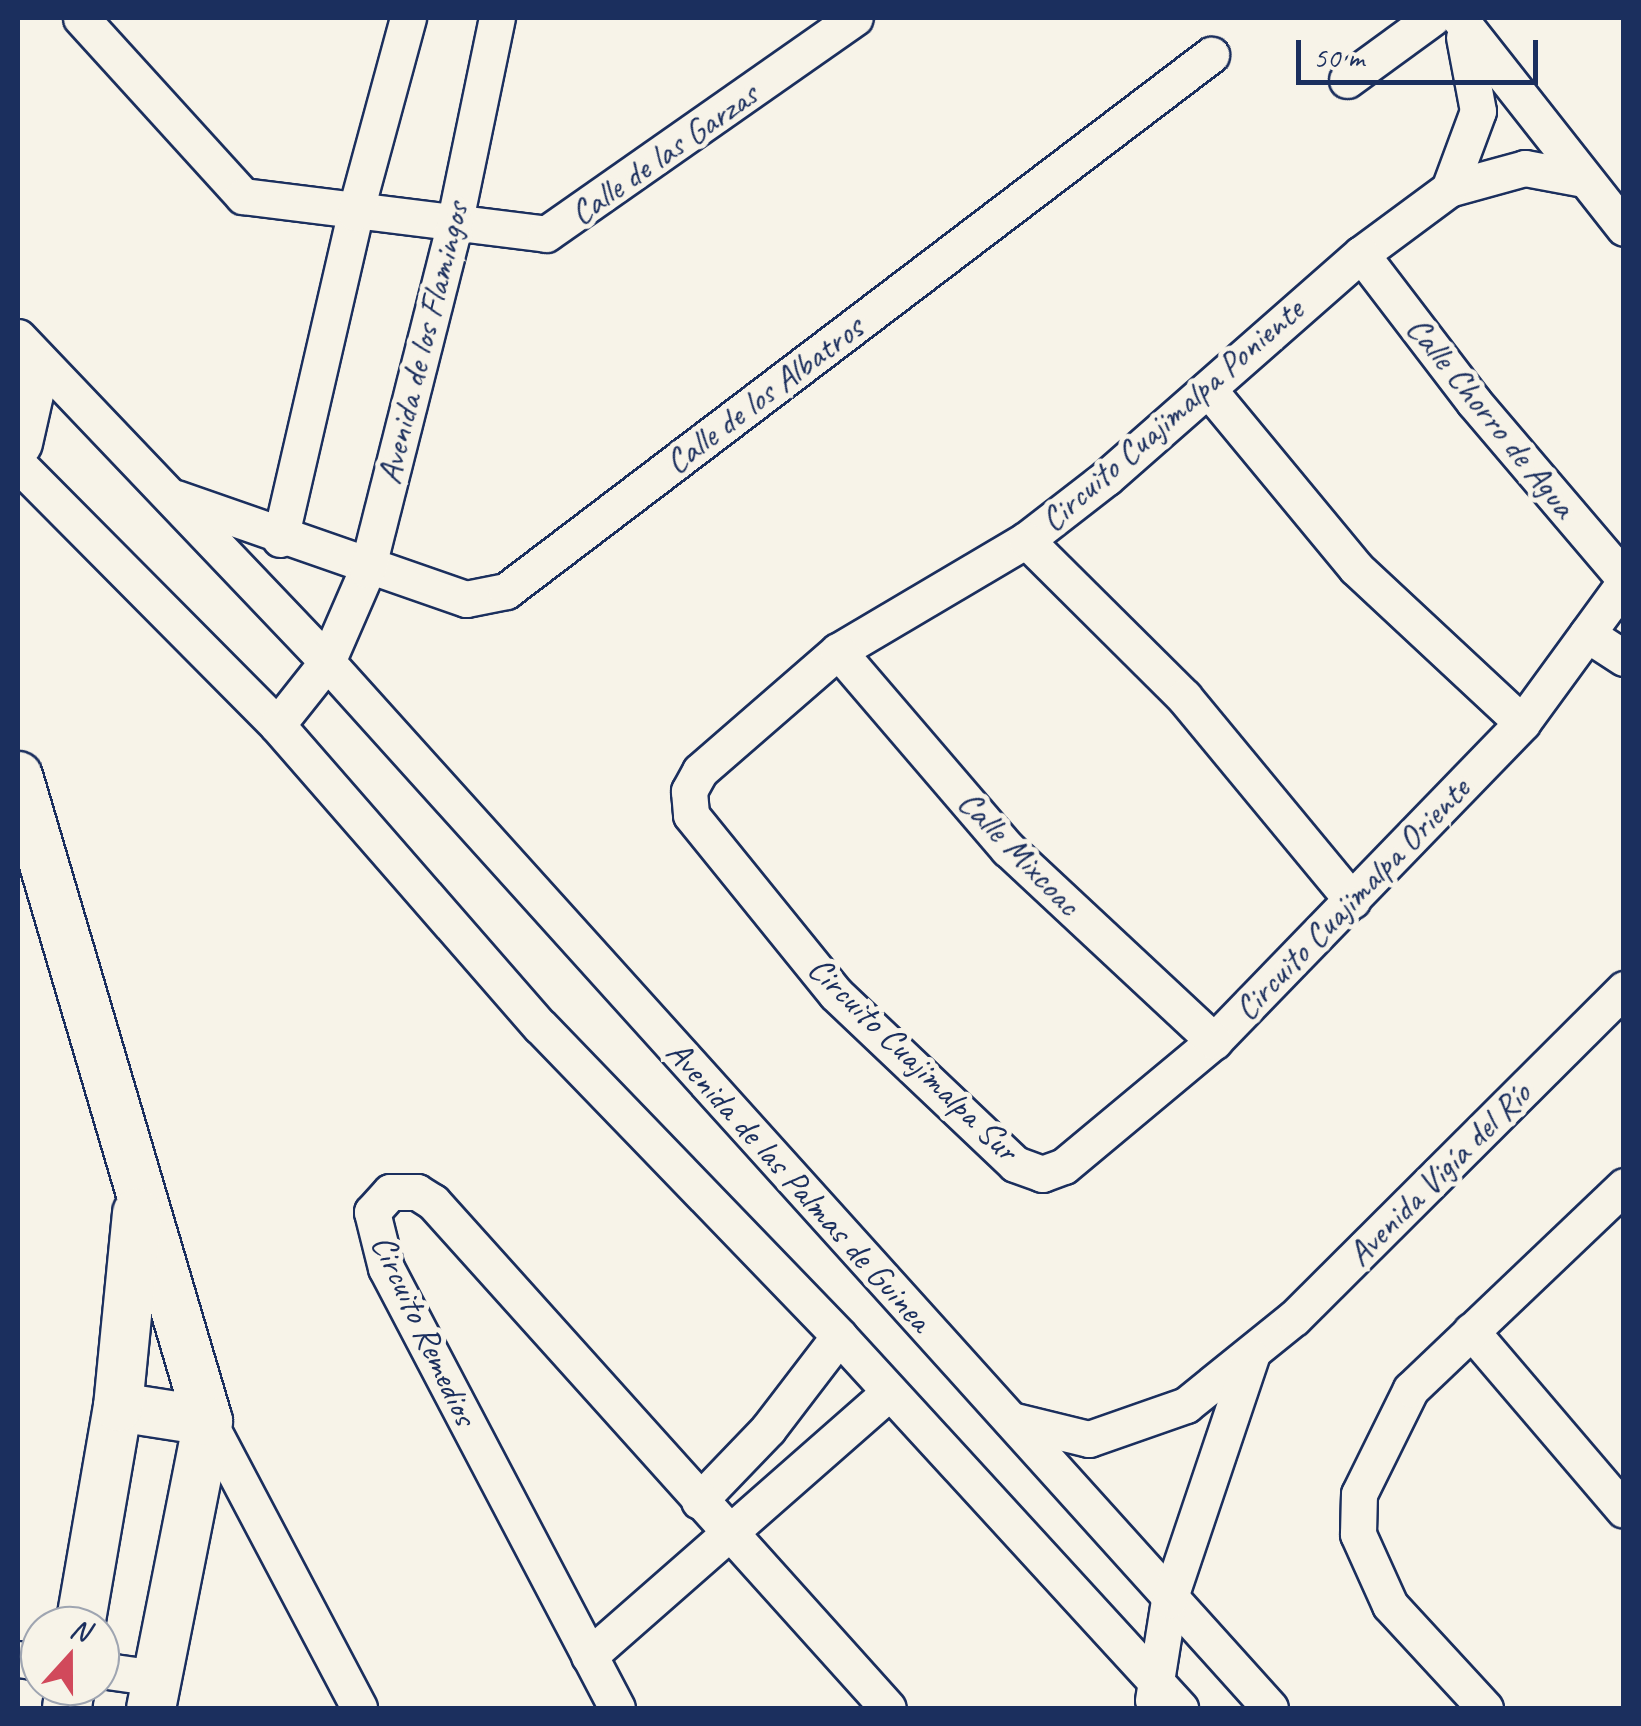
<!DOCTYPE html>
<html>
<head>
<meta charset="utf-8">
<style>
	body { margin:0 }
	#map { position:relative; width:1641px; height:1726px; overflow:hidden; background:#f7f3e8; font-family:Caveat,sans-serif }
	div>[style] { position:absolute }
	.roads { filter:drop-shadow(2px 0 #1b2f5e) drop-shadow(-2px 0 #1b2f5e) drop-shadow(0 2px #1b2f5e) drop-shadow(0 -2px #1b2f5e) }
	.street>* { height:35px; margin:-17.5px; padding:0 17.5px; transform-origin:17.5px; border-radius:17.5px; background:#f7f3e8 }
	.secondary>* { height:48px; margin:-24px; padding:0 24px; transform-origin:24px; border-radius:24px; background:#f7f3e8 }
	span { translate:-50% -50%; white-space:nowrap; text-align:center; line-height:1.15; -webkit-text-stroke:10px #f7f3e8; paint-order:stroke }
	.street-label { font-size:35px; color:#1b2f5e }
	.frame { position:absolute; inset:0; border:20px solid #1b2f5e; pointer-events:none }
	.north { position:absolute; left:20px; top:1606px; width:100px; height:100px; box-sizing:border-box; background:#f7f3e8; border:2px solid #9fa5b1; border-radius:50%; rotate:21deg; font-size:28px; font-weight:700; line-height:40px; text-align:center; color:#1b2f5e }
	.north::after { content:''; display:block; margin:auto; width:35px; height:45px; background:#d1495b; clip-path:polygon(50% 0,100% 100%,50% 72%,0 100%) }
	.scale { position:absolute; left:1296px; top:40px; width:242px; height:45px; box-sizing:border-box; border:5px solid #1b2f5e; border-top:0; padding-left:12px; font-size:30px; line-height:35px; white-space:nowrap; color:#1b2f5e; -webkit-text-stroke:8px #f7f3e8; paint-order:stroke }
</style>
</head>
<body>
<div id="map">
	<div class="roads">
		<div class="street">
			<i style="left:81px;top:18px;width:241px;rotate:47.7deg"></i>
			<i style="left:243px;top:196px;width:305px;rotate:7.1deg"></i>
			<i style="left:546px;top:234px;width:377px;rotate:-35deg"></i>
			<i style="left:1459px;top:18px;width:267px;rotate:51.8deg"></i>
			<i style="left:1347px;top:80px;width:105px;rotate:-36.1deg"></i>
			<i style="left:1584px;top:179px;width:60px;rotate:-169.4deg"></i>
			<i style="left:1525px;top:168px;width:79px;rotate:164.6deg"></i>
			<i style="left:1449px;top:189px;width:109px;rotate:143.5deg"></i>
			<i style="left:1361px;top:254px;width:339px;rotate:138.7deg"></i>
			<i style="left:1106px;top:478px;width:101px;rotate:142.2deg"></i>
			<i style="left:1026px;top:540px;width:218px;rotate:149.4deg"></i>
			<i style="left:838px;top:651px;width:183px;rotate:139deg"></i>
			<i style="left:700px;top:771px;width:23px;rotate:119deg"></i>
			<i style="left:689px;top:791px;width:24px;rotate:85deg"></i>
			<i style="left:691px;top:815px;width:230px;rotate:51deg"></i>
			<i style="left:836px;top:994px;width:247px;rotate:43.5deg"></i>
			<i style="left:1015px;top:1164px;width:29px;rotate:20deg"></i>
			<i style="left:1042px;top:1174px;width:23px;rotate:-20deg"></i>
			<i style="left:1064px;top:1166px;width:195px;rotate:-39.8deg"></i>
			<i style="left:1214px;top:1041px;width:443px;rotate:-45.9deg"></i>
			<i style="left:1522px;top:723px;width:173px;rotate:-53.9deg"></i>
			<i style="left:1449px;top:189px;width:83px;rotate:-69.6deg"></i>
			<i style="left:1478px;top:111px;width:75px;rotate:-100.7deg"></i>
			<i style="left:1361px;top:254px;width:186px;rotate:52.6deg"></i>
			<i style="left:1474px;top:402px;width:231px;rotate:49.6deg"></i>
			<i style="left:18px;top:337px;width:448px;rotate:46.4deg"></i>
			<i style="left:327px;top:662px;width:1408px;rotate:47.96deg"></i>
			<i style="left:1208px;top:389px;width:232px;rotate:50.4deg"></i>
			<i style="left:1356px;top:568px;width:227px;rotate:43deg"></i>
			<i style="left:18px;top:464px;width:368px;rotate:45.2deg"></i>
			<i style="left:277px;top:725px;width:400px;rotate:48.9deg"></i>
			<i style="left:540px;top:1026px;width:431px;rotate:46deg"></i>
			<i style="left:839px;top:1336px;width:505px;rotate:47.49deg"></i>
			<i style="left:176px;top:498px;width:307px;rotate:19.2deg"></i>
			<i style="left:466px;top:599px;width:41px;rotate:-11.3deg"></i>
			<i style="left:506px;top:591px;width:886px;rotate:-37.25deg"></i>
			<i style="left:280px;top:539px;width:335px;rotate:-77deg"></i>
			<i style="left:355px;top:213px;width:202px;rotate:-74.8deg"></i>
			<i style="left:1026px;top:540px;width:223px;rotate:44.8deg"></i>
			<i style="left:1184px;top:697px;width:264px;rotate:50.4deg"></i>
			<i style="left:1587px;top:634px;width:44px;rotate:33deg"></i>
			<i style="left:838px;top:651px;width:261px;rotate:49.4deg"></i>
			<i style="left:1008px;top:849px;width:282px;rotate:43deg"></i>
			<i style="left:277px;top:725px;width:80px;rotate:-51.6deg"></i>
			<i style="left:327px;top:662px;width:100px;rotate:-66.5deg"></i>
			<i style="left:367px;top:570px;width:356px;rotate:-75.8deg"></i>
			<i style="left:454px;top:225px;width:211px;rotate:-78.3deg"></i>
			<i style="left:1471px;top:1331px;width:235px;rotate:49.5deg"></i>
			<i style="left:1011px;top:1420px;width:80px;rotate:13.7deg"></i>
			<i style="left:1089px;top:1439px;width:103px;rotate:-19.3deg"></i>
			<i style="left:1186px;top:1405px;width:139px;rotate:-38.9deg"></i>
			<i style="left:1294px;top:1318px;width:466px;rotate:-44.9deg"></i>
			<i style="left:208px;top:1421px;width:324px;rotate:62.2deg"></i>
			<i style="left:699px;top:1501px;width:100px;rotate:-46.2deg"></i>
			<i style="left:768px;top:1429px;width:117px;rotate:-52.6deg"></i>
			<i style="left:589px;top:1656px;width:400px;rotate:-41.3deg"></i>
			<i style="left:18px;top:1659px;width:22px;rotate:8deg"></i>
			<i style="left:100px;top:1670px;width:57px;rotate:8.1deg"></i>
			<i style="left:1153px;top:1700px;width:101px;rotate:-80.9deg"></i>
			<i style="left:1169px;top:1600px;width:257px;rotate:-71.4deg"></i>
			<i style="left:617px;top:1708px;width:497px;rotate:-117.7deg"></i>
			<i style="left:386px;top:1268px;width:58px;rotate:-104deg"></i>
			<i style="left:372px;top:1212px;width:27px;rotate:-48deg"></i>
			<i style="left:390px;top:1192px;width:27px"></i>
			<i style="left:417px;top:1192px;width:19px;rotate:32deg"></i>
			<i style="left:433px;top:1202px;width:680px;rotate:48.04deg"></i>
			<i style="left:1485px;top:1708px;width:140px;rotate:-132.7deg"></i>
			<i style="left:1390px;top:1605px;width:78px;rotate:-114.3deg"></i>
			<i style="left:1358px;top:1534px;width:40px;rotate:-88.6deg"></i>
			<i style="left:1359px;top:1494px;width:117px;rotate:-63.7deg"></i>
			<i style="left:1411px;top:1389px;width:294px;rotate:-43.6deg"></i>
		</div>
		<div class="secondary">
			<i style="left:18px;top:348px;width:47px;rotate:76.6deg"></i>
			<i style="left:29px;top:394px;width:50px;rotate:102.7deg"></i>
			<i style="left:18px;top:776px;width:672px;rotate:73.59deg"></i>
			<i style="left:208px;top:1421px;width:293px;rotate:101.2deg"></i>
			<i style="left:118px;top:1407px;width:91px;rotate:8.8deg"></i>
			<i style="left:80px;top:1626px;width:222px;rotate:-80.2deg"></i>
			<i style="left:118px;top:1407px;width:195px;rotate:-84.4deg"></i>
			<i style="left:67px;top:1708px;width:22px;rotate:-82deg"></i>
		</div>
	</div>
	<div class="street-label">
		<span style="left:664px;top:154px;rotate:-35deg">Calle de las Garzas</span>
		<span style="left:423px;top:343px;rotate:-76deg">Avenida de los Flamingos</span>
		<span style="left:764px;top:395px;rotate:-37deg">Calle de los Albatros</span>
		<span style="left:1172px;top:415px;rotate:-41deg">Circuito Cuajimalpa Poniente</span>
		<span style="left:1491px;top:417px;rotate:51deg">Calle Chorro de Agua</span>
		<span style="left:1019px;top:853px;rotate:46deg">Calle Mixcoac</span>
		<span style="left:1352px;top:899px;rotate:-46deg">Circuito Cuajimalpa Oriente</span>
		<span style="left:913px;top:1059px;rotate:44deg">Circuito Cuajimalpa Sur</span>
		<span style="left:1439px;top:1174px;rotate:-45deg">Avenida Vigía del Río</span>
		<span style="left:799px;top:1186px;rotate:48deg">Avenida de las Palmas de Guinea</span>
		<span style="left:424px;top:1330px;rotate:65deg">Circuito Remedios</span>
	</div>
	<div class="frame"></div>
	<div class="north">N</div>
	<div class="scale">50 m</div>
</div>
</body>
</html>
